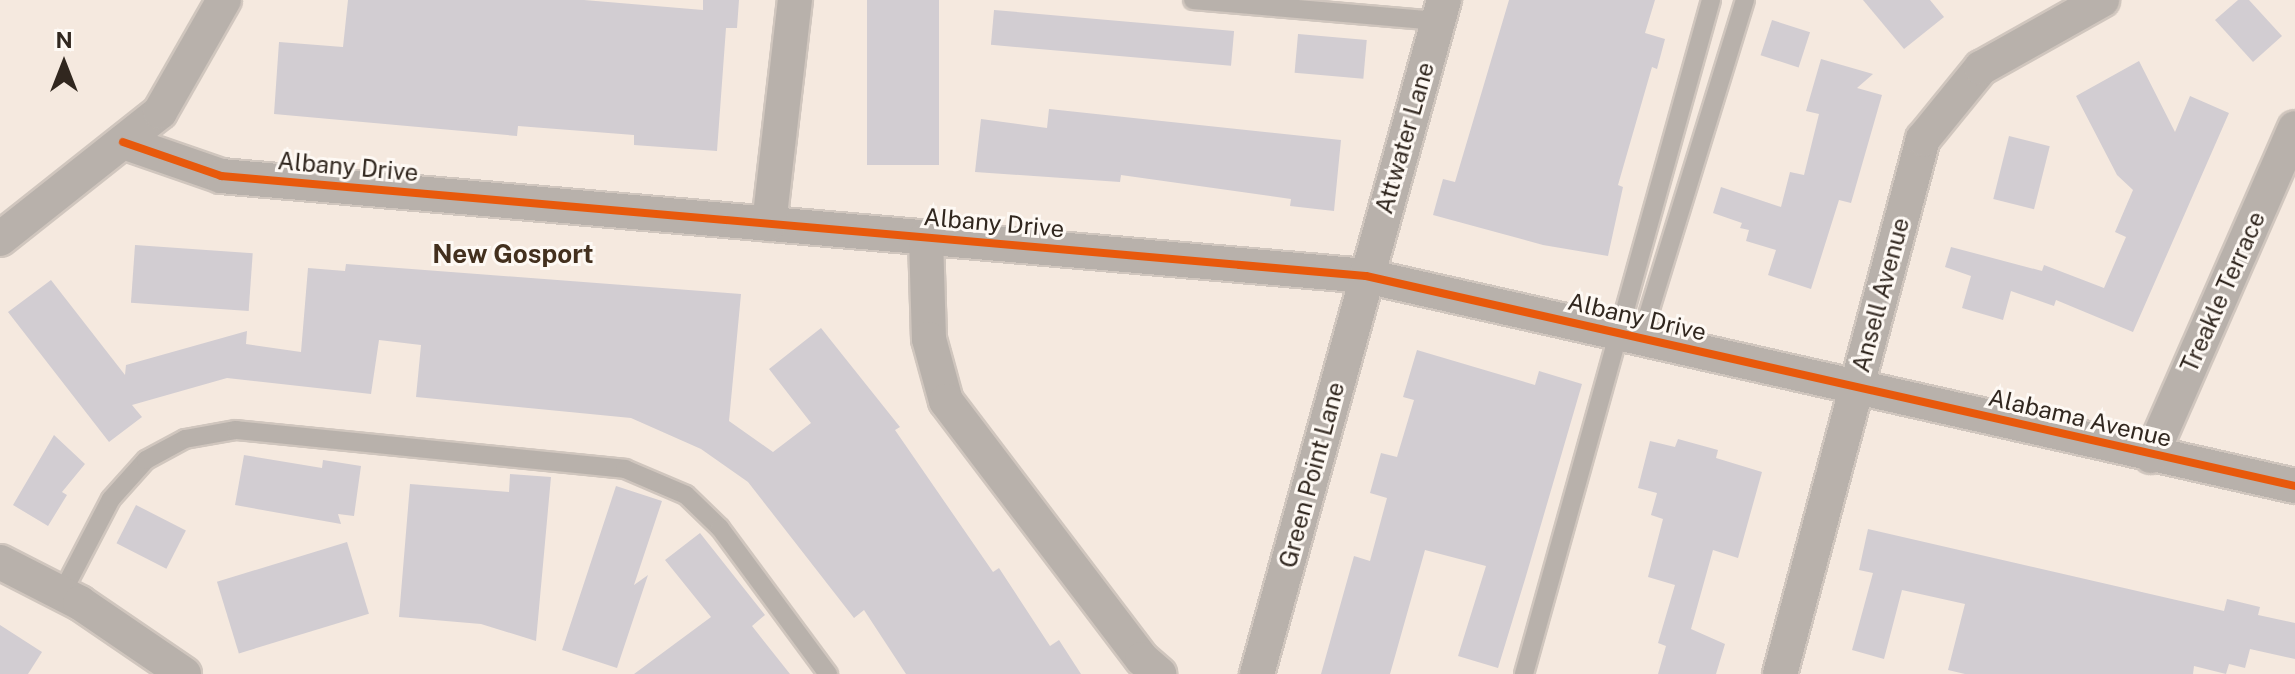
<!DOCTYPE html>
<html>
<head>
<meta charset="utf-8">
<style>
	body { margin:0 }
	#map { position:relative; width:2295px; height:674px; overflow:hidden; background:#f5e9df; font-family:"Public Sans",sans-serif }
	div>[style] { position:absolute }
	.building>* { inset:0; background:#d2cdd2; transform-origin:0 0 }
	.roads { filter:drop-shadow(2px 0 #d0c6be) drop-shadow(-2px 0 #d0c6be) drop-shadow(0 2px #d0c6be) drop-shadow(0 -2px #d0c6be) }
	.lane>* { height:18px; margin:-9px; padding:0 9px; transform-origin:9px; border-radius:9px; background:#b8b1ab }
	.street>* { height:34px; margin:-17px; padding:0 17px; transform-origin:17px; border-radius:17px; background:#b8b1ab }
	.cycleway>* { height:8px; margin:-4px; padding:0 4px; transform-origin:4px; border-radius:4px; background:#e8590c }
	span { translate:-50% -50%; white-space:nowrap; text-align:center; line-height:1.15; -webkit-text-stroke:6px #fef9f4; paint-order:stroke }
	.street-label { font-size:24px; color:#31271f }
	.neighbourhood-label { font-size:26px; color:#43301e; font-weight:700 }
	.north { position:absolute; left:24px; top:24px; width:80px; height:80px; -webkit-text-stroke:6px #fef9f4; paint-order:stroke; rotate:0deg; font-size:22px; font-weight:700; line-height:32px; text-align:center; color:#31271f }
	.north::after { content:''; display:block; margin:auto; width:28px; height:36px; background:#31271f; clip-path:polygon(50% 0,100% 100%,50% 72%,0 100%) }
</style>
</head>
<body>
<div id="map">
	<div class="building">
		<i style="clip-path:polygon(348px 0,584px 0,703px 10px,703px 0,739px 0,737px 28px,726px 28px,717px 151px,634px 145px,634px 135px,518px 126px,517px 136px,274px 114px,279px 42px,343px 47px)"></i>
		<i style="left:867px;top:0;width:72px;height:165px"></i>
		<i style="clip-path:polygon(1509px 0,1655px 0,1645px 33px,1665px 39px,1657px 69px,1652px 67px,1618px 185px,1623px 187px,1608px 256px,1543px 245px,1433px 215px,1443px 179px,1455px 182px)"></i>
		<i style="clip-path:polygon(1863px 0,1930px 0,1944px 17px,1904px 49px)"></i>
		<i style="clip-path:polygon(2238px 0,2249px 0,2282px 36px,2253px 62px,2215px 20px)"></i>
		<i style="left:994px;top:10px;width:241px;height:35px;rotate:5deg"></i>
		<i style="left:1772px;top:20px;width:40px;height:37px;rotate:18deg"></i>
		<i style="left:1298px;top:34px;width:69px;height:39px;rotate:5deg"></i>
		<i style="clip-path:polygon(1821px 59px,1873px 74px,1857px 88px,1882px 95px,1851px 203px,1839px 200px,1811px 289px,1768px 275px,1776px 250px,1746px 241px,1749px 230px,1740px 228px,1742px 223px,1713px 213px,1721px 187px,1781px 207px,1790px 172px,1804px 175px,1819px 114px,1806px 111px)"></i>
		<i style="clip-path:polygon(2139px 61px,2175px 132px,2190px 96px,2229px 113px,2133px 332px,2056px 300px,2054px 306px,2011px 291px,2003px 320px,1962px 308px,1971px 276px,1945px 267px,1951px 247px,2042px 271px,2044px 265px,2104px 288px,2126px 237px,2115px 232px,2133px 190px,2117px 175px,2076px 96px)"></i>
		<i style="clip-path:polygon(1049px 109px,1341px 140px,1334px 211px,1290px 206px,1291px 199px,1121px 175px,1120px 182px,975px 172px,981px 119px,1047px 128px)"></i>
		<i style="left:2009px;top:136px;width:42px;height:65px;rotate:14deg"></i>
		<i style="left:135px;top:245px;width:118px;height:58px;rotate:4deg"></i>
		<i style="clip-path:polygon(346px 264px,741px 294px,729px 421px,773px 452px,811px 423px,769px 369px,821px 328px,900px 427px,895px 430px,993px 572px,999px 568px,1050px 646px,1059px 640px,1081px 674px,906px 674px,864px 610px,854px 618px,748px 482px,701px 449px,631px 418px,416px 397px,421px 345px,379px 340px,371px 394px,227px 378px,132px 405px,142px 417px,109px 442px,8px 312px,51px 280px,125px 375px,126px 365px,247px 331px,246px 344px,301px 352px,308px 268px,345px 271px)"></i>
		<i style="clip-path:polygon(1417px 350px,1535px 385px,1539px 371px,1582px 384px,1526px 576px,1498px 668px,1458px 656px,1486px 566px,1425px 550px,1390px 674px,1321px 674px,1354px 556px,1370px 561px,1387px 498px,1370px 493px,1381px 453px,1397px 457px,1414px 400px,1403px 397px)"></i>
		<i style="clip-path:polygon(54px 435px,85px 464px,62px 492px,67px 495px,48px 526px,13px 505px)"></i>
		<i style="clip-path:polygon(1678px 439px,1718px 450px,1716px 458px,1762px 472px,1738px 558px,1713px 550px,1691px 629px,1725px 644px,1716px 674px,1658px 674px,1666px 646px,1658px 643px,1675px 585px,1648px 577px,1663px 519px,1651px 515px,1657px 493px,1638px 488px,1650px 441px,1675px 447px)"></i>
		<i style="clip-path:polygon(244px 455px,322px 468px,323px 460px,361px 466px,354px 516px,338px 514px,341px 524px,235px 505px)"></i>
		<i style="clip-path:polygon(510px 474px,551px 477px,536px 641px,481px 624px,399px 617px,410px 484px,509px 492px)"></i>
		<i style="clip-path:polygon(616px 486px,662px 501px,634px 585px,648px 575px,617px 668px,562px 650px)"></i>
		<i style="left:136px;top:505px;width:56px;height:43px;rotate:27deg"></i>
		<i style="clip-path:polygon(1868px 529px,2224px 611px,2227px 599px,2260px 607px,2258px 615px,2295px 623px,2295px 659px,2250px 649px,2245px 668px,2229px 664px,2226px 674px,2194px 666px,2193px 674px,1965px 674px,1948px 670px,1965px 604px,1902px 590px,1884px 659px,1852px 650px,1873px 573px,1859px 570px)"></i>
		<i style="clip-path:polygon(700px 533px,765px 615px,752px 626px,790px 674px,634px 674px,711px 617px,665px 560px)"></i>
		<i style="left:347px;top:542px;width:75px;height:136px;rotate:73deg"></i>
		<i style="clip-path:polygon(0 625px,42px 652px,28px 674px,0 674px)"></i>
	</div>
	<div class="roads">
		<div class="lane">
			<i style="left:1193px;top:0;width:245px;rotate:4.9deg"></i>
			<i style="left:1641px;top:338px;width:354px;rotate:-72.9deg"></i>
			<i style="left:62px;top:593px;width:106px;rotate:-62.5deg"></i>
			<i style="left:111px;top:499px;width:52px;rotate:-48.1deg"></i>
			<i style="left:146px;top:460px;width:44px;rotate:-28.3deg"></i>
			<i style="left:185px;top:439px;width:52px;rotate:-10deg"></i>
			<i style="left:236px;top:430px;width:391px;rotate:5.7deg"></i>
			<i style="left:625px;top:469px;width:66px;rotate:23.1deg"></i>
			<i style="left:686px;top:495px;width:47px;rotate:44.1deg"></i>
			<i style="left:720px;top:528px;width:182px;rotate:53.5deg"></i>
			<i style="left:1524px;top:674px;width:699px;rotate:-74.49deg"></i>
		</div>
		<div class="street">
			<i style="left:123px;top:142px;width:104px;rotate:19.1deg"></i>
			<i style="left:221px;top:176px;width:1149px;rotate:4.99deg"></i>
			<i style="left:1366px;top:276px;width:952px;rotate:12.74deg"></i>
			<i style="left:769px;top:224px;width:226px;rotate:-83.4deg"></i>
			<i style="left:926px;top:238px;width:101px;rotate:88.3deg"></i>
			<i style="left:929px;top:339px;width:64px;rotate:74.7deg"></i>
			<i style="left:946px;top:401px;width:324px;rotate:52.8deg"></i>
			<i style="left:1142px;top:659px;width:23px;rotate:41deg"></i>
			<i style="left:0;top:239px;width:204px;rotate:-38.4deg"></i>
			<i style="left:160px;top:112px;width:129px;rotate:-60.3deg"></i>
			<i style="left:2151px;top:456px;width:358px;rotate:-66.3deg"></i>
			<i style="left:0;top:562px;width:90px;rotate:27.1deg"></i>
			<i style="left:80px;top:603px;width:126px;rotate:34.3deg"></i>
			<i style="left:1257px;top:674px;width:699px;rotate:-74.49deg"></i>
			<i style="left:1780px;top:674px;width:554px;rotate:-75.04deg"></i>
			<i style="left:1923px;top:139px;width:92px;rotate:-50.8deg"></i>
			<i style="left:1981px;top:68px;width:139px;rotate:-29.3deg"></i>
		</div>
	</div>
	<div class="cycleway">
		<i style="left:123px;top:142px;width:104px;rotate:19.1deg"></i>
		<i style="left:221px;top:176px;width:1149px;rotate:4.99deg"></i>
		<i style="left:1366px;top:276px;width:952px;rotate:12.74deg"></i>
	</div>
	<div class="street-label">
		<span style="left:1405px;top:138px;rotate:-74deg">Attwater Lane</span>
		<span style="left:348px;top:167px;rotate:5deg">Albany Drive</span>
		<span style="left:994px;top:223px;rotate:5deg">Albany Drive</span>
		<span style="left:2223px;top:292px;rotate:-66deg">Treakle Terrace</span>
		<span style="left:1881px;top:295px;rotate:-75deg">Ansell Avenue</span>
		<span style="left:1637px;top:317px;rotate:13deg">Albany Drive</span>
		<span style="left:2080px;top:418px;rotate:13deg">Alabama Avenue</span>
		<span style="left:1312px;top:475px;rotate:-75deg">Green Point Lane</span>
	</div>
	<div class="neighbourhood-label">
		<span style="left:513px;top:254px">New Gosport</span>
	</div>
	<div class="north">N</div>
</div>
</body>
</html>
